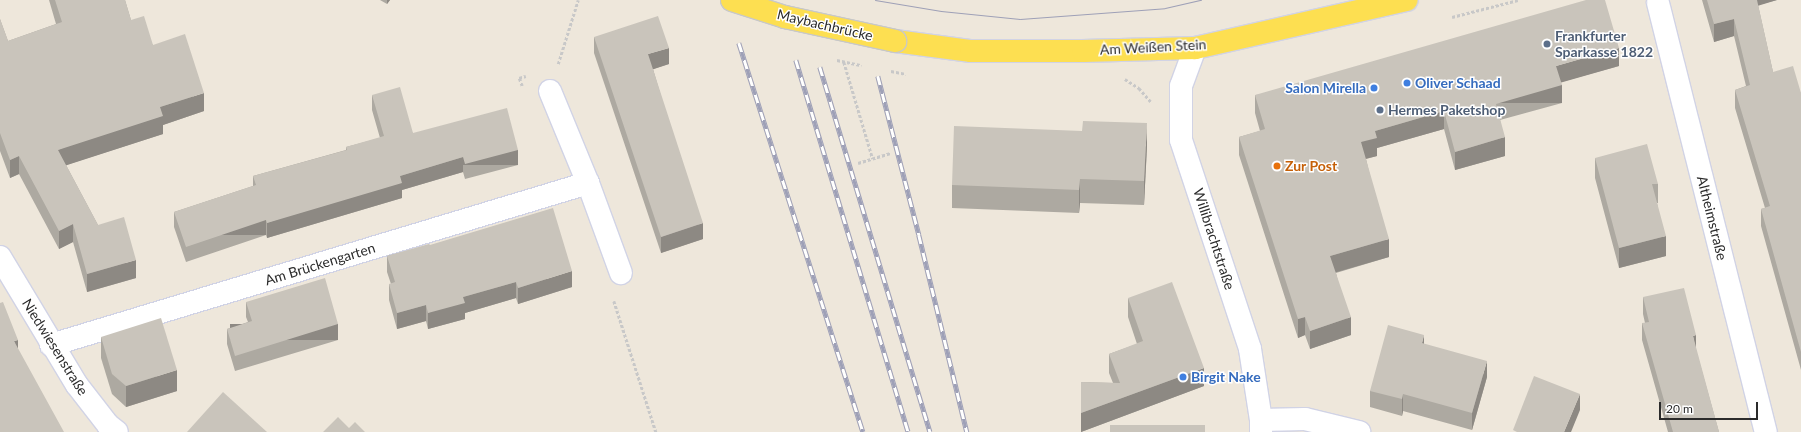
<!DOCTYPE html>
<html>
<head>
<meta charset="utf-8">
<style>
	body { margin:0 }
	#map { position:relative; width:1801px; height:432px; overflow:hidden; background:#eee7db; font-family:Lato,sans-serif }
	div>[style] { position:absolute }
	.path>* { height:2.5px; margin-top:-1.25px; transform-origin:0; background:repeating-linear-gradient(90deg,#c8c8c8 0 3px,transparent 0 5px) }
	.roads { filter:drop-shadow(1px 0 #d1d3e5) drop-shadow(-1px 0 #d1d3e5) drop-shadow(0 1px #d1d3e5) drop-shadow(0 -1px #d1d3e5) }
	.minor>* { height:22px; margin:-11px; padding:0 11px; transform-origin:11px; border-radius:11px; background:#fff }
	.major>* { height:22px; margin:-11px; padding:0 11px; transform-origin:11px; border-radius:11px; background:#fddf51 }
	.tram>* { height:1px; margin:-0.5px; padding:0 0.5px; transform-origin:0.5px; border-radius:0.5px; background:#9ea0b7 }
	.rail>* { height:4.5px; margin-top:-2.25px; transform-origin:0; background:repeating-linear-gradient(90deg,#fff 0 9px,#9ea0b7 0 18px); box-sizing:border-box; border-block:1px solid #9ea0b7 }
	.path-bridge>* { height:2.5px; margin-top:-1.25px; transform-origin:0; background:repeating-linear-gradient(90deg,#c8c8c8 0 3px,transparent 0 5px) }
	.bridges { filter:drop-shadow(1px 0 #c8c8c8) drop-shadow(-1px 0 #c8c8c8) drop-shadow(0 1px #c8c8c8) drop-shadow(0 -1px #c8c8c8) }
	.major-bridge>* { height:22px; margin:-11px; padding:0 11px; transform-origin:11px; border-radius:11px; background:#fddf51 }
	.wall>* { inset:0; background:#ada9a1 }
	.shaded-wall>* { inset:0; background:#8d8983; transform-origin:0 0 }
	.building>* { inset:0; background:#c9c4bb; transform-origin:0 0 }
	.dots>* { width:11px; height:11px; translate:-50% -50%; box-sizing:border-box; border:2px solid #fff; border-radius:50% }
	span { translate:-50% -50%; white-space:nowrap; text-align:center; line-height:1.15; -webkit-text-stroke:3px #fff; paint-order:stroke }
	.street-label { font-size:14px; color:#2b2b2b }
	.service-label { font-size:14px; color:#4e5e75; font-weight:700 }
	.left { translate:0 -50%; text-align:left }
	.shop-label { font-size:14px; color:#366cbe; font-weight:700 }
	.right { translate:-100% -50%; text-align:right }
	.food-label { font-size:14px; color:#c56008; font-weight:700 }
	.scale { position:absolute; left:1659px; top:402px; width:99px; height:18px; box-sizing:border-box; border:2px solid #2b2b2b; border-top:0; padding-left:5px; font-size:12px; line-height:14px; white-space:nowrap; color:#2b2b2b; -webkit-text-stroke:3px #fff; paint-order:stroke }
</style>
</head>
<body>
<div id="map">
	<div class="path">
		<i style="left:1452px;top:17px;width:68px;rotate:-14.4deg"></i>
		<i style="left:844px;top:62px;width:101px;rotate:73.4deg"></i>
		<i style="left:558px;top:64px;width:67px;rotate:-72.6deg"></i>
		<i style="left:1125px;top:79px;width:17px;rotate:33deg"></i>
		<i style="left:1139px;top:88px;width:18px;rotate:49deg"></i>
		<i style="left:522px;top:86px;width:9px;rotate:-111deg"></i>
		<i style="left:519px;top:78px;width:7px;rotate:-16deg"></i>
		<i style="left:858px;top:163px;width:34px;rotate:-17deg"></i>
		<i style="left:614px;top:301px;width:138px;rotate:72.2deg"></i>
	</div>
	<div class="roads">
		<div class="minor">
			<i style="left:1658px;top:3px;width:442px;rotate:75.9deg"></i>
			<i style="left:1195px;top:48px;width:40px;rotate:110.2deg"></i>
			<i style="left:1181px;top:86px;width:54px;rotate:90deg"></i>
			<i style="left:1181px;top:140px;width:220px;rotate:71.7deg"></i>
			<i style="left:1250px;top:349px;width:72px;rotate:81.2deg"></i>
			<i style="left:1261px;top:420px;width:12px;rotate:90deg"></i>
			<i style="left:550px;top:91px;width:100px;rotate:67.6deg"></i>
			<i style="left:588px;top:183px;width:96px;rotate:69.9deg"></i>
			<i style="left:0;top:257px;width:149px;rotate:59deg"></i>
			<i style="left:77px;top:385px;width:51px;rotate:52.2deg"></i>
			<i style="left:108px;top:425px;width:11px;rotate:38deg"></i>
			<i style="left:51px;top:345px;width:561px;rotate:-16.79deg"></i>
			<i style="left:1261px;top:420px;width:44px;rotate:-1.3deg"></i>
			<i style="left:1305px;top:419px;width:56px;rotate:13.5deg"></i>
		</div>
		<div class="major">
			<i style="left:895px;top:41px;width:77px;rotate:7.5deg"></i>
			<i style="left:971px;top:51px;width:112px"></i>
			<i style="left:1083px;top:51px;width:112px;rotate:-1.5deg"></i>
			<i style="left:1195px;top:48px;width:217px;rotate:-12.8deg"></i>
		</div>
	</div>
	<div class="tram">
		<i style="left:875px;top:0;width:67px;rotate:9.5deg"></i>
		<i style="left:941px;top:11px;width:79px;rotate:5.8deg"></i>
		<i style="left:1020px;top:19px;width:145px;rotate:-4.3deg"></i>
		<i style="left:1165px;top:8px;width:37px;rotate:-13deg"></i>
	</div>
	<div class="rail">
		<i style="left:739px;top:43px;width:408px;rotate:72.3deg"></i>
		<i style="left:796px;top:60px;width:388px;rotate:73.2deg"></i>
		<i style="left:820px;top:67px;width:381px;rotate:73.2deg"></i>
		<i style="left:878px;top:76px;width:164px;rotate:75.5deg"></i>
		<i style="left:919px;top:235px;width:203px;rotate:76.3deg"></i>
	</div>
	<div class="path-bridge">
		<i style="left:837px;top:60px;width:25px;rotate:12deg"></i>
		<i style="left:891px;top:71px;width:15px;rotate:11deg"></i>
	</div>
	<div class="bridges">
		<div class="major-bridge">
			<i style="left:732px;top:0;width:56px;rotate:17.8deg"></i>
			<i style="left:785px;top:17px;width:113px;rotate:12.3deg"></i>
		</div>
	</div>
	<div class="wall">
		<i style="clip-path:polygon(49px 0,125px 0,131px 20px,153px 45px,204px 111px,163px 125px,163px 134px,66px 165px,98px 225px,136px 278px,87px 292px,73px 242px,59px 249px,19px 174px,10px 178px,0 151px,0 19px,8px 41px,56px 24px)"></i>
		<i style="clip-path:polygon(380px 0,390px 0,387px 4px)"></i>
		<i style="clip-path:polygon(1702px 0,1777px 0,1758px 5px,1773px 72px,1801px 93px,1801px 370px,1761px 226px,1761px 209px,1765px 208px,1735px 108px,1735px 90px,1746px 86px,1734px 36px,1714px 42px)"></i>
		<i style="clip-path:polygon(594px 37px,669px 64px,653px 69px,703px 239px,661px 253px,594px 53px)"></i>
		<i style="clip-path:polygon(1619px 66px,1561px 82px,1562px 103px,1500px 120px,1505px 156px,1455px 170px,1444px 129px,1377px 148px,1377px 156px,1366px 159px,1389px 257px,1336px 273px,1351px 335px,1310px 349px,1305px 335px,1298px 338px,1239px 155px,1239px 137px,1260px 131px,1255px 113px,1255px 95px)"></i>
		<i style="clip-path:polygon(372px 95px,413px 133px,518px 165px,465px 179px,463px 172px,402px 190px,402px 198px,267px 238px,266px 235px,186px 262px,174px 227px,174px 212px,253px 186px,253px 176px,346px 150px,346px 147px,380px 138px,372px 110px)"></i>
		<i style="clip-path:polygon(1147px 146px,1144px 205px,1080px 203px,1079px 213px,952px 208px,952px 185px)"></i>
		<i style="clip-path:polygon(1595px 158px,1658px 184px,1658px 203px,1657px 203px,1666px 256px,1619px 268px,1595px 178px)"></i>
		<i style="clip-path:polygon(430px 245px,572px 287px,518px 304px,516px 298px,465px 313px,465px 319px,428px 329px,426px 321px,397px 329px,389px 300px,389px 284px,391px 284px,387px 272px,387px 256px)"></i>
		<i style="clip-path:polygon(1643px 297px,1696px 350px,1719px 432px,1668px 432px,1642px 340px,1642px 323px,1645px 323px,1643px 314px)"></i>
		<i style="clip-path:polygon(1128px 298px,1204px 386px,1081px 432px,1081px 382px,1113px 383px,1109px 373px,1109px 354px,1137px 344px,1128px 317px)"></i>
		<i style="clip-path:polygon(246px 302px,338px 340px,235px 371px,227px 344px,227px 329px,248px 322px,246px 317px)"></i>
		<i style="clip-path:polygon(101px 337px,177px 391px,126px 407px,112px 394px,101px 358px)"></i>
		<i style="clip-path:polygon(1424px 344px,1487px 377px,1472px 430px,1403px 411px,1402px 416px,1370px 407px,1370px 391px)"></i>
	</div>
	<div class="shaded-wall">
		<i style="clip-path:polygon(387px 0,390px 0,387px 4px)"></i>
		<i style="clip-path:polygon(1754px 0,1777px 0,1754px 7px)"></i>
		<i style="clip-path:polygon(1734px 19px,1734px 36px,1714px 42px,1714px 24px)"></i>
		<i style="clip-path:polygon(669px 48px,669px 64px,648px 71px,648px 54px)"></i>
		<i style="clip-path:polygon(1619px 48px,1619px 66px,1556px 84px,1556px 66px)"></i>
		<i style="left:1562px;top:85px;width:18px;height:69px;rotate:90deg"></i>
		<i style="clip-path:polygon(204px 93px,204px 111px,163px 125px,163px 134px,58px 168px,58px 150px,160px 107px)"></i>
		<i style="clip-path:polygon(1444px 111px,1444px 129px,1377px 148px,1377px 156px,1361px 160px,1361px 142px,1375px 131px)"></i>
		<i style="clip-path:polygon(1147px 123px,1147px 146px,1144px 205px,1144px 181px)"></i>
		<i style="clip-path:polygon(1505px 137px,1505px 156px,1455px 170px,1455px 152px)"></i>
		<i style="left:518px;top:150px;width:15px;height:55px;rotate:90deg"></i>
		<i style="clip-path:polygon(19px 156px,19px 174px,10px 178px,10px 160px)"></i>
		<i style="clip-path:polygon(463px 157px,463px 172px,402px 190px,402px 198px,267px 238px,267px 223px,400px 176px)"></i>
		<i style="clip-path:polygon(1080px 179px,1080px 203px,1079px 213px,1079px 190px)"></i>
		<i style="left:266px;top:220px;width:15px;height:84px;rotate:90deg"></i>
		<i style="clip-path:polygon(703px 223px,703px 239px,661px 253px,661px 237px)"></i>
		<i style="clip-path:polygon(73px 224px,73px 242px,59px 249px,59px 231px)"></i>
		<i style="clip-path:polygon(1666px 236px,1666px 256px,1619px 268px,1619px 248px)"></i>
		<i style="clip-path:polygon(1389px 239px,1389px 257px,1330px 274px,1330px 256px)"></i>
		<i style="clip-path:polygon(136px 260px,136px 278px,87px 292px,87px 274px)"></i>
		<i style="clip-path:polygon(572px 271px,572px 287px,518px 304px,518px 288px)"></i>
		<i style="clip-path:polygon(516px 282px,516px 298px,465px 313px,465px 319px,428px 329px,428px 313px,463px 297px)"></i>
		<i style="clip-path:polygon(426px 305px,426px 321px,397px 329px,397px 313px)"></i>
		<i style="clip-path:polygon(1305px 317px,1305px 335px,1298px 338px,1298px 319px)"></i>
		<i style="clip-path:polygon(1351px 317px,1351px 335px,1310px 349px,1310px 331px)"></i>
		<i style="left:338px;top:324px;width:16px;height:108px;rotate:90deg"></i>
		<i style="clip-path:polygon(1424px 335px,1424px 351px,1422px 343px)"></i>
		<i style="clip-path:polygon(1696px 335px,1696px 352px,1693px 336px)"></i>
		<i style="clip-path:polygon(18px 340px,18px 356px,14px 341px)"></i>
		<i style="clip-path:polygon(1487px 361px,1487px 377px,1472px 430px,1472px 413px)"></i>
		<i style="clip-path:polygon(1204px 368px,1204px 386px,1081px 432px,1081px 413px)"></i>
		<i style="clip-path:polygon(177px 370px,177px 391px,126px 407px,126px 386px)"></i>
		<i style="clip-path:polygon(1403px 394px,1403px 411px,1402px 416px,1402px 399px)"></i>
		<i style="clip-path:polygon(1580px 394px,1580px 410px,1571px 432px,1564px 432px)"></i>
	</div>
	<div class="building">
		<i style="clip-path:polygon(55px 0,125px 0,131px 20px,144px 16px,153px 45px,185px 34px,204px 93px,160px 107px,163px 116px,58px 150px,98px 225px,124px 217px,136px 260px,87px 274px,73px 224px,59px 231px,19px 156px,10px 160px,0 133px,0 19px,8px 41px,62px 22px)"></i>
		<i style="clip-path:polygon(1586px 0,1605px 0,1619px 48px,1556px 66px,1562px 85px,1496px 104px,1505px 137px,1455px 152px,1444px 111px,1375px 131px,1377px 138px,1361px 142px,1389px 239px,1330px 256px,1351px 317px,1310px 331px,1305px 317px,1298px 319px,1239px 137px,1265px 129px,1255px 95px)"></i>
		<i style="clip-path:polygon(1707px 0,1757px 0,1773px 72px,1793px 66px,1801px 93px,1801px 352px,1761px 209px,1770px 206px,1735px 90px,1750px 85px,1734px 19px,1714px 24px)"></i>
		<i style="clip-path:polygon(658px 16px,669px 48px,648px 54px,703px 223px,661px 237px,594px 37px)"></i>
		<i style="clip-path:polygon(400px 87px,413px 133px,507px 108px,518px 150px,465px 164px,463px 157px,400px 176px,402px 183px,267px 223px,266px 220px,186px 247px,174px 212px,256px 185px,253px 176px,347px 150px,346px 147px,384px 136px,372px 95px)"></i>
		<i style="clip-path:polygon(1083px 121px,1147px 123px,1144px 181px,1080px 179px,1079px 190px,952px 185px,954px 126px,1082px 131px)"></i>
		<i style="clip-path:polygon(1647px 144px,1658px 184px,1652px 184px,1666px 236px,1619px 248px,1595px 158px)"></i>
		<i style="clip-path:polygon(553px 208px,572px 271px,518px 288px,516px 282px,463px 297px,465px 303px,428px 313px,426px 305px,397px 313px,389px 284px,395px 282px,387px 256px,429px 244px,430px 245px)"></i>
		<i style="clip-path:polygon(325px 278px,338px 324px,235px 356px,227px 329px,252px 321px,246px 302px)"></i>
		<i style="clip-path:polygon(1172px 282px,1204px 368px,1081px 413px,1081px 382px,1120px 383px,1109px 354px,1143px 341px,1128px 298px)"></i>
		<i style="clip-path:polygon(1684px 288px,1696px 335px,1693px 336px,1719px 432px,1673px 432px,1642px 323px,1649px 322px,1643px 297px)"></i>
		<i style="clip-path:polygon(3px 302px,18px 340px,14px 341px,64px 432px,0 432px,0 303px)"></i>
		<i style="clip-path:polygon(161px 318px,177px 370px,126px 386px,112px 374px,101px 337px)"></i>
		<i style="clip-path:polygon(1388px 325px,1424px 335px,1422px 343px,1487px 361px,1472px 413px,1403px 394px,1402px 399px,1370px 391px)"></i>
		<i style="clip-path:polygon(1534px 376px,1580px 394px,1564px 432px,1517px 432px,1513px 430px)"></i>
		<i style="clip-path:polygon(223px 392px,267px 432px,187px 432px)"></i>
		<i style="clip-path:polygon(338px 417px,349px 428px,355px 422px,365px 432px,323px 432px)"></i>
		<i style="left:1110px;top:425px;width:95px;height:7px"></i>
	</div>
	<div class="dots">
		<i style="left:1547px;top:44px;background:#5c6f8a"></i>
		<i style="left:1407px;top:83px;background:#3f7fe0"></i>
		<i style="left:1374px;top:88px;background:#3f7fe0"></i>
		<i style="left:1380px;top:110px;background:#5c6f8a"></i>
		<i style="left:1277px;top:166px;background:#e8710a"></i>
		<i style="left:1183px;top:377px;background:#3f7fe0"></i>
	</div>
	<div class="street-label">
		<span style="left:825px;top:25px;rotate:13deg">Maybachbrücke</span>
		<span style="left:1153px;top:47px;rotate:-3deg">Am Weißen Stein</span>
		<span style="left:1712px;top:218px;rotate:76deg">Altheimstraße</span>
		<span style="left:1214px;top:239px;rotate:72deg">Willibrachtstraße</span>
		<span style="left:320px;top:264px;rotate:-17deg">Am Brückengarten</span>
		<span style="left:55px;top:347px;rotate:58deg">Niedwiesenstraße</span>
	</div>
	<div class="service-label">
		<span class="left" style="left:1555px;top:44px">Frankfurter<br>Sparkasse 1822</span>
		<span class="left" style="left:1388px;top:110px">Hermes Paketshop</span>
	</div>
	<div class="shop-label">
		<span class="left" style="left:1415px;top:83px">Oliver Schaad</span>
		<span class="right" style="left:1366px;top:88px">Salon Mirella</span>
		<span class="left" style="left:1191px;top:377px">Birgit Nake</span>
	</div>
	<div class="food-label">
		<span class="left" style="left:1285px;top:166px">Zur Post</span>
	</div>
	<div class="scale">20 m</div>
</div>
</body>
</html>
